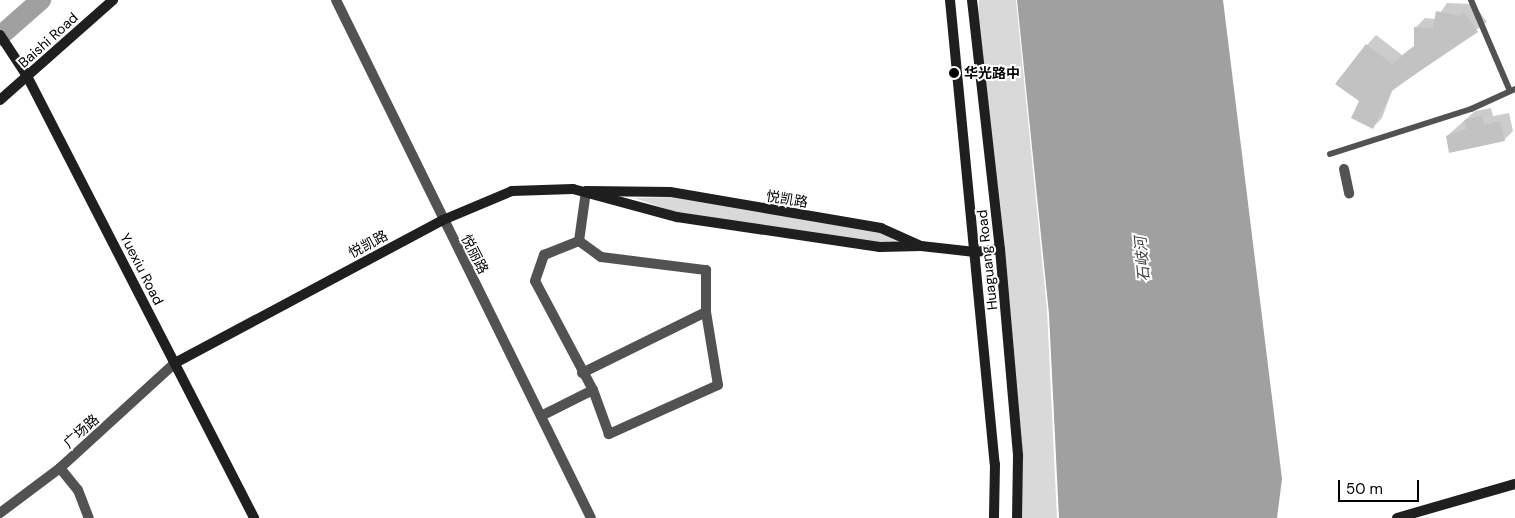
<!DOCTYPE html>
<html>
<head>
<meta charset="utf-8">
<style>
	body { margin:0 }
	#map { position:relative; width:1515px; height:518px; overflow:hidden; background:#fff; font-family:"DM Sans","Noto Sans SC",sans-serif }
	div>[style] { position:absolute }
	.green>* { inset:0; background:#d9d9d9 }
	.water>* { inset:0; background:#a0a0a0 }
	.shadow>* { inset:0; background:#0003 }
	.river>* { height:20px; margin:-10px; padding:0 10px; transform-origin:10px; border-radius:10px; background:#a0a0a0 }
	.building>* { inset:0; background:#c2c2c2 }
	.lane>* { height:6px; margin:-3px; padding:0 3px; transform-origin:3px; border-radius:3px; background:#525252 }
	.street>* { height:10px; margin:-5px; padding:0 5px; transform-origin:5px; border-radius:5px; background:#525252 }
	.secondary>* { height:10px; margin:-5px; padding:0 5px; transform-origin:5px; border-radius:5px; background:#1f1f1f }
	.dots>* { width:14px; height:14px; translate:-50% -50%; box-sizing:border-box; border:2px solid #fff; border-radius:50% }
	span { translate:-50% -50%; white-space:nowrap; text-align:center; line-height:1.15; -webkit-text-stroke:4px #fff; paint-order:stroke }
	.street-label { font-size:14px; color:#000 }
	.poi-label { font-size:14px; color:#000; font-weight:700 }
	.left { translate:0 -50%; text-align:left }
	.water-label { font-size:15px; color:#414141; font-style:italic }
	.scale { position:absolute; left:1338px; top:480px; width:81px; height:22px; box-sizing:border-box; border:2px solid #000; border-top:0; padding-left:6px; font-size:15px; line-height:18px; white-space:nowrap; color:#000; -webkit-text-stroke:4px #fff; paint-order:stroke }
</style>
</head>
<body>
<div id="map">
	<div class="green">
		<i style="clip-path:polygon(979px 0,1016px 0,1047px 310px,1057px 518px,1021px 518px,977px 30px)"></i>
		<i style="clip-path:polygon(674px 197px,883px 232px,900px 244px,881px 245px,672px 211px,634px 198px)"></i>
	</div>
	<div class="water">
		<i style="clip-path:polygon(1017px 0,1223px 0,1282px 479px,1277px 518px,1059px 518px,1049px 314px)"></i>
	</div>
	<div class="shadow">
		<i style="clip-path:polygon(1447px 3px,1474px 4px,1487px 22px,1392px 91px,1382px 118px,1373px 127px,1361px 101px,1367px 45px,1376px 35px,1402px 55px,1415px 45px,1416px 27px,1425px 18px,1436px 19px)"></i>
		<i style="clip-path:polygon(1491px 108px,1493px 116px,1509px 113px,1513px 131px,1504px 140px,1447px 136px,1475px 111px)"></i>
	</div>
	<div class="river">
		<i style="left:0;top:36px;width:55px;rotate:-41.3deg"></i>
	</div>
	<div class="building">
		<i style="clip-path:polygon(1436px 11px,1459px 16px,1464px 12px,1478px 32px,1393px 89px,1373px 129px,1351px 118px,1359px 101px,1335px 84px,1366px 44px,1392px 64px,1414px 47px,1414px 27px,1433px 28px)"></i>
		<i style="clip-path:polygon(1482px 116px,1484px 125px,1500px 121px,1505px 141px,1449px 153px,1446px 136px,1466px 129px,1464px 120px)"></i>
	</div>
	<div class="lane">
		<i style="left:1471px;top:0;width:99px;rotate:66.8deg"></i>
		<i style="left:1330px;top:154px;width:148px;rotate:-17.7deg"></i>
		<i style="left:1471px;top:109px;width:48px;rotate:-24.4deg"></i>
	</div>
	<div class="street">
		<i style="left:336px;top:0;width:577px;rotate:63.79deg"></i>
		<i style="left:1344px;top:169px;width:25px;rotate:78deg"></i>
		<i style="left:579px;top:241px;width:27px;rotate:36deg"></i>
		<i style="left:601px;top:257px;width:106px;rotate:7.1deg"></i>
		<i style="left:706px;top:270px;width:42px;rotate:90deg"></i>
		<i style="left:706px;top:312px;width:74px;rotate:80.7deg"></i>
		<i style="left:718px;top:385px;width:120px;rotate:155.8deg"></i>
		<i style="left:609px;top:434px;width:47px;rotate:-110deg"></i>
		<i style="left:593px;top:390px;width:123px;rotate:-118deg"></i>
		<i style="left:535px;top:281px;width:28px;rotate:-71deg"></i>
		<i style="left:544px;top:255px;width:38px;rotate:-22deg"></i>
		<i style="left:579px;top:241px;width:50px;rotate:-82deg"></i>
		<i style="left:582px;top:373px;width:138px;rotate:-26.2deg"></i>
		<i style="left:541px;top:416px;width:58px;rotate:-26.6deg"></i>
		<i style="left:60px;top:468px;width:28px;rotate:51deg"></i>
		<i style="left:78px;top:490px;width:30px;rotate:69deg"></i>
		<i style="left:0;top:513px;width:75px;rotate:-36.9deg"></i>
		<i style="left:60px;top:468px;width:156px;rotate:-42.4deg"></i>
	</div>
	<div class="secondary">
		<i style="left:950px;top:0;width:466px;rotate:84.5deg"></i>
		<i style="left:995px;top:464px;width:54px;rotate:91.1deg"></i>
		<i style="left:972px;top:0;width:251px;rotate:83.6deg"></i>
		<i style="left:1000px;top:249px;width:208px;rotate:85deg"></i>
		<i style="left:1018px;top:456px;width:62px;rotate:90.9deg"></i>
		<i style="left:0;top:35px;width:49px;rotate:56.6deg"></i>
		<i style="left:27px;top:76px;width:497px;rotate:62.8deg"></i>
		<i style="left:0;top:100px;width:151px;rotate:-41.5deg"></i>
		<i style="left:921px;top:246px;width:54px;rotate:6.3deg"></i>
		<i style="left:975px;top:252px;width:25px;rotate:-7deg"></i>
		<i style="left:175px;top:363px;width:304px;rotate:-28.1deg"></i>
		<i style="left:443px;top:220px;width:75px;rotate:-22.8deg"></i>
		<i style="left:512px;top:191px;width:61px;rotate:-1.9deg"></i>
		<i style="left:573px;top:189px;width:108px;rotate:15.1deg"></i>
		<i style="left:677px;top:217px;width:205px;rotate:8.4deg"></i>
		<i style="left:880px;top:247px;width:41px;rotate:-1.4deg"></i>
		<i style="left:921px;top:246px;width:44px;rotate:-155.8deg"></i>
		<i style="left:881px;top:228px;width:214px;rotate:-170.3deg"></i>
		<i style="left:670px;top:192px;width:84px;rotate:-179.3deg"></i>
		<i style="left:1397px;top:518px;width:123px;rotate:-16.1deg"></i>
	</div>
	<div class="dots">
		<i style="left:954px;top:73px;background:#000"></i>
	</div>
	<div class="street-label">
		<span style="left:48px;top:40px;rotate:-42deg">Baishi Road</span>
		<span style="left:787px;top:199px;rotate:9deg">悦凯路</span>
		<span style="left:368px;top:244px;rotate:-28deg">悦凯路</span>
		<span style="left:475px;top:254px;rotate:63deg">悦丽路</span>
		<span style="left:987px;top:260px;rotate:-96deg">Huaguang Road</span>
		<span style="left:142px;top:269px;rotate:63deg">Yuexiu Road</span>
		<span style="left:81px;top:431px;rotate:-42deg">广场路</span>
	</div>
	<div class="poi-label">
		<span class="left" style="left:964px;top:73px">华光路中</span>
	</div>
	<div class="water-label">
		<span style="left:1143px;top:259px;rotate:-95deg">石岐河</span>
	</div>
	<div class="scale">50 m</div>
</div>
</body>
</html>
